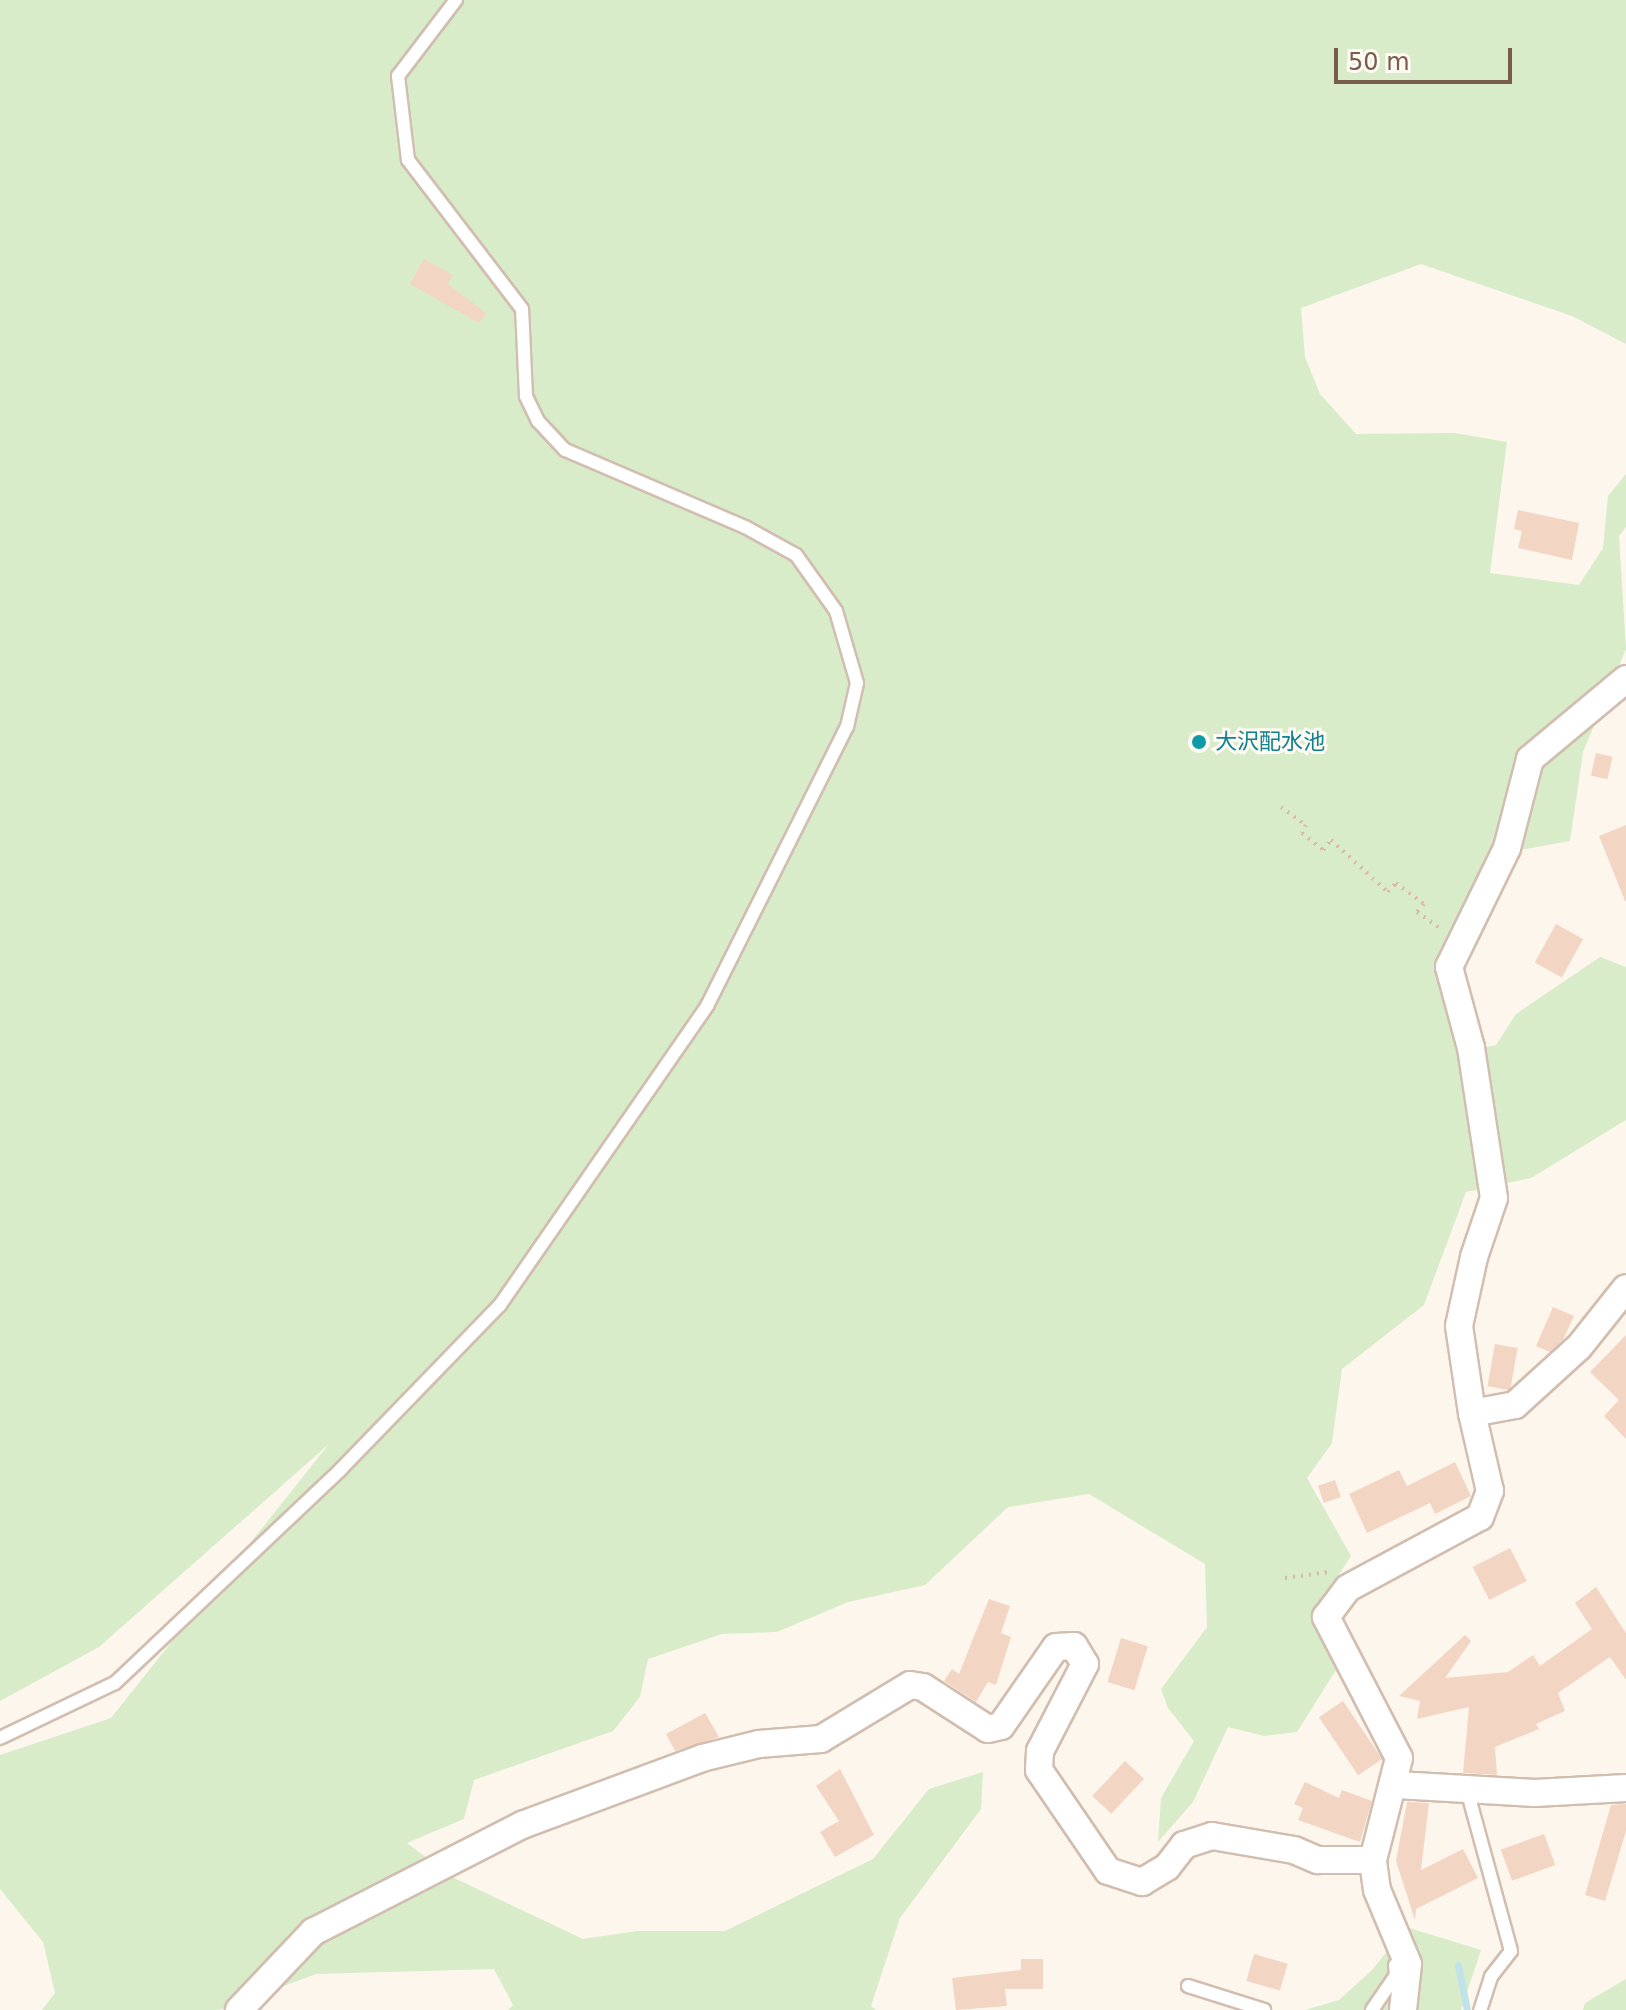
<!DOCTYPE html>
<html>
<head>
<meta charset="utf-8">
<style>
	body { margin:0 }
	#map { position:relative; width:1626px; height:2010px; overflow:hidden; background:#fdf6ec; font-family:"DejaVu Sans","Noto Sans JP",sans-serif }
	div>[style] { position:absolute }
	.green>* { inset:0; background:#d8ecc9 }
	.stream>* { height:7px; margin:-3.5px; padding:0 3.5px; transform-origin:3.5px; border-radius:3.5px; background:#bfe3e8 }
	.building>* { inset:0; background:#f3d5c3; transform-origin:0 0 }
	.path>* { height:4px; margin-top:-2px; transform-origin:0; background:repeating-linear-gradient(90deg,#d9b8a5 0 2px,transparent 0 8px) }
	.roads { filter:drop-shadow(2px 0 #d1beb0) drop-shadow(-2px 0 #d1beb0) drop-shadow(0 2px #d1beb0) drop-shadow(0 -2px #d1beb0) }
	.lane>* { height:12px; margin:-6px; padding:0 6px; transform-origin:6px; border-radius:6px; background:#fff }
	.street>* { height:26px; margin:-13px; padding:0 13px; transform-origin:13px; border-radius:13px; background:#fff }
	.dots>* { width:22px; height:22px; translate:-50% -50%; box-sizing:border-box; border:4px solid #fffaf3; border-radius:50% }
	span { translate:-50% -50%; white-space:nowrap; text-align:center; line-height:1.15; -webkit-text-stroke:6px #fffaf3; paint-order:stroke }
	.culture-label { font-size:22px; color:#0d838f }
	.left { translate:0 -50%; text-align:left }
	.scale { position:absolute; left:1334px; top:48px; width:178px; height:36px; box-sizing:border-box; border:4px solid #7a5c4d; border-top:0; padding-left:10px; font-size:24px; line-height:28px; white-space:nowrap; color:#7a5c4d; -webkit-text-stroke:6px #fffaf3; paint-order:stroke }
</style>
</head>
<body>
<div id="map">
	<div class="green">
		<i style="clip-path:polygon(0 0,1626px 0,1626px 344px,1572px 316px,1421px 264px,1301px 308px,1305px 357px,1320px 394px,1356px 434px,1455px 433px,1507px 442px,1490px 573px,1579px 585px,1603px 548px,1608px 496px,1626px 474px,1626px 527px,1619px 536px,1626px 649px,1583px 752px,1570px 841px,1487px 856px,1441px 962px,1459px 1053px,1496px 1045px,1516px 1014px,1600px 957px,1626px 967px,1626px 1120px,1531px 1178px,1466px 1192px,1424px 1305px,1342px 1369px,1332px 1443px,1307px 1478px,1351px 1556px,1310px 1619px,1341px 1662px,1297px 1732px,1264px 1736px,1228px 1727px,1193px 1802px,1158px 1842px,1161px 1798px,1194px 1741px,1168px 1708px,1161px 1689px,1207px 1627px,1205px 1564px,1089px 1494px,1008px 1507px,925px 1585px,848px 1602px,777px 1632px,722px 1634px,648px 1659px,640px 1697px,613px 1731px,474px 1780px,464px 1819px,407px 1843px,452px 1877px,583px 1939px,637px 1931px,725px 1931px,873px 1859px,929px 1789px,983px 1772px,981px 1809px,900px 1918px,871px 2006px,876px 2010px,508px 2010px,513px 2005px,494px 1969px,316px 1974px,219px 2010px,42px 2010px,55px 1993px,43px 1942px,0 1889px,0 1755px,111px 1718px,329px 1444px,99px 1647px,0 1701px)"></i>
		<i style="clip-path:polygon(1406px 1927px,1481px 1950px,1461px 2010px,1305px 2010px,1339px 2000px,1373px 1969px)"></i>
		<i style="clip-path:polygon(1626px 1979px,1626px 2010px,1583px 2010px,1585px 2003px)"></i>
	</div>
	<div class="stream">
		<i style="left:1458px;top:1965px;width:46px;rotate:78.7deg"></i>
	</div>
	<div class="building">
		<i style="clip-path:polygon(424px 259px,453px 275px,448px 284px,486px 313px,479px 323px,410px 284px)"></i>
		<i style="clip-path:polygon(1518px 510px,1579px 523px,1572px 560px,1518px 548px,1522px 531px,1514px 529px)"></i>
		<i style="left:1596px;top:753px;width:17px;height:23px;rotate:13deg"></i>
		<i style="clip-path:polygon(1626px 825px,1626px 901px,1625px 901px,1599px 836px)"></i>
		<i style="left:1556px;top:924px;width:31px;height:44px;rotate:29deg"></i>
		<i style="clip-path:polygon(1553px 1307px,1574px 1316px,1563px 1340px,1550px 1352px,1536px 1346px)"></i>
		<i style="clip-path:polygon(1626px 1335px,1626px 1439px,1604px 1416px,1619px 1400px,1590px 1372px)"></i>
		<i style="left:1495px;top:1344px;width:23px;height:43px;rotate:10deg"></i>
		<i style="clip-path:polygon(1455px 1462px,1471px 1496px,1435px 1514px,1430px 1503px,1367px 1533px,1349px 1494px,1399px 1470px,1407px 1486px)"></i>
		<i style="left:1335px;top:1480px;width:18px;height:18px;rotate:71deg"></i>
		<i style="left:1510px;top:1548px;width:37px;height:42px;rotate:63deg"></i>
		<i style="clip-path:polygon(1596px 1587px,1626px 1633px,1626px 1680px,1610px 1657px,1558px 1693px,1565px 1711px,1536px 1724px,1539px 1729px,1495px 1747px,1497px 1775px,1463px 1773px,1469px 1707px,1417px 1719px,1420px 1701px,1399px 1696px,1465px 1635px,1471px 1641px,1445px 1678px,1508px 1672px,1533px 1655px,1540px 1666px,1592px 1629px,1575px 1603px)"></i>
		<i style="clip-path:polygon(989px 1599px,1010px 1606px,1001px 1633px,1011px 1637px,996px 1685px,988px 1682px,976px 1702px,944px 1681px,952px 1669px,959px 1674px)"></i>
		<i style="left:1121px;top:1638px;width:28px;height:46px;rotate:17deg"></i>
		<i style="left:1343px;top:1701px;width:70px;height:29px;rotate:56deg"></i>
		<i style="clip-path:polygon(705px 1713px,719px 1737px,675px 1751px,666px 1734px)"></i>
		<i style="left:1125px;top:1761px;width:26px;height:48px;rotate:43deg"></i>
		<i style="clip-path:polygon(840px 1769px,874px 1835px,835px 1857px,820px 1832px,839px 1821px,816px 1786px)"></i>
		<i style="clip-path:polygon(1305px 1782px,1339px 1798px,1342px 1790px,1372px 1801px,1360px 1842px,1298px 1820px,1303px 1808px,1294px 1804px)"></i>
		<i style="clip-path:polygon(1407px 1802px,1429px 1803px,1421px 1870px,1463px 1849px,1478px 1878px,1416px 1909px,1415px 1920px,1396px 1861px)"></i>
		<i style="clip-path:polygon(1626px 1804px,1626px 1831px,1605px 1901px,1585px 1895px,1611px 1805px)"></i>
		<i style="left:1544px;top:1834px;width:33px;height:46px;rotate:70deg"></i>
		<i style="left:1254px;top:1954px;width:35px;height:28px;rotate:16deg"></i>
		<i style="clip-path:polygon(1021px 1959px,1043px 1959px,1043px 1989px,1005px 1989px,1007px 2006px,956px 2010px,952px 1978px,1021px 1970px)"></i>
	</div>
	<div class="path">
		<i style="left:1281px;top:807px;width:31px;rotate:36deg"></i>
		<i style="left:1306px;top:825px;width:9px;rotate:117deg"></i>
		<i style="left:1302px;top:833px;width:27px;rotate:39deg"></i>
		<i style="left:1323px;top:850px;width:13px;rotate:-51deg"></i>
		<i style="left:1331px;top:840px;width:77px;rotate:42.4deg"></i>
		<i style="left:1388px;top:892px;width:12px;rotate:-48deg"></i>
		<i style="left:1396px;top:883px;width:35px;rotate:37deg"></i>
		<i style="left:1424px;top:904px;width:11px;rotate:131deg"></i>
		<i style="left:1417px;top:912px;width:28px;rotate:35deg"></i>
		<i style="left:1285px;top:1578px;width:44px;rotate:-7.8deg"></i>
	</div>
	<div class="roads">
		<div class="lane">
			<i style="left:0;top:1738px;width:127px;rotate:-25.6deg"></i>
			<i style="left:115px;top:1683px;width:310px;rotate:-43.4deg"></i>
			<i style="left:340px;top:1470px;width:230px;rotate:-45.9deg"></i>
			<i style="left:500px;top:1305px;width:364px;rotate:-55.3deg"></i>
			<i style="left:707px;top:1006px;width:312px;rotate:-63.4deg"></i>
			<i style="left:847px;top:727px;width:45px;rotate:-77.2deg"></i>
			<i style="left:857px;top:683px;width:75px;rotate:-106.3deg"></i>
			<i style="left:836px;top:611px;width:69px;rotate:-125.5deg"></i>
			<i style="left:796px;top:555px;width:58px;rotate:-151.2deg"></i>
			<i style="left:745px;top:527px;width:196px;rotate:-156.8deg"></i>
			<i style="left:565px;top:450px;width:40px;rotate:-133deg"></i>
			<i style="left:538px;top:421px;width:28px;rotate:-116deg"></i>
			<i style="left:526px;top:396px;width:87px;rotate:-92.6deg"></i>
			<i style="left:522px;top:309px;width:188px;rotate:-127.4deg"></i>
			<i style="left:408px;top:160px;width:85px;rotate:-96.8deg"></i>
			<i style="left:398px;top:76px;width:96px;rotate:-52.7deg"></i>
			<i style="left:1467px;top:1790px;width:167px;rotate:74.7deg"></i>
			<i style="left:1511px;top:1951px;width:33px;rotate:128deg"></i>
			<i style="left:1491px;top:1977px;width:35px;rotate:108deg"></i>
			<i style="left:1188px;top:1986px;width:80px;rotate:17.5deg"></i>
			<i style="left:1372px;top:2010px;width:42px;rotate:-55.6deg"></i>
			<i style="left:1396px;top:1975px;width:10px;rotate:-96deg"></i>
		</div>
		<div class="street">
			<i style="left:1472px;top:1413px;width:88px;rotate:-98.5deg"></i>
			<i style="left:1459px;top:1326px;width:71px;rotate:-77.7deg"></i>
			<i style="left:1474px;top:1257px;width:62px;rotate:-71.3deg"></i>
			<i style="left:1494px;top:1198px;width:152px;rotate:-98.7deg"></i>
			<i style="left:1471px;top:1048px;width:84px;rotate:-105.2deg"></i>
			<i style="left:1449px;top:967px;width:132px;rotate:-64deg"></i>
			<i style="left:1507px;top:848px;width:92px;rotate:-75.5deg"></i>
			<i style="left:1530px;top:759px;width:125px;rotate:-39.8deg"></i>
			<i style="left:1397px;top:1785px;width:138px;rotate:3.3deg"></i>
			<i style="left:1535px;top:1793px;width:91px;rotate:-3.1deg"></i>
			<i style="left:239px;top:2010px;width:108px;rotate:-46.5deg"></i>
			<i style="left:313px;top:1932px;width:235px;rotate:-27.1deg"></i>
			<i style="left:522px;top:1825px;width:192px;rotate:-20.4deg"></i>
			<i style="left:702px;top:1758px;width:59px;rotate:-13.8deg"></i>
			<i style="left:759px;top:1744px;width:62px;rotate:-4.6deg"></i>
			<i style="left:821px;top:1739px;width:104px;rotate:-31.2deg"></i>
			<i style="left:910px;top:1685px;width:13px;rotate:9deg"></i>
			<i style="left:923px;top:1687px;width:77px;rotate:32.9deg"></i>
			<i style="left:988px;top:1729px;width:13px;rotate:-13deg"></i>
			<i style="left:1001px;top:1726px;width:96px;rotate:-55.2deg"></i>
			<i style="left:1056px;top:1647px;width:18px;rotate:-3deg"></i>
			<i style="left:1074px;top:1646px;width:21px;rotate:59deg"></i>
			<i style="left:1085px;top:1664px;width:98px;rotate:117.3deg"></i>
			<i style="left:1040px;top:1751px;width:19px;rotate:93deg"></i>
			<i style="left:1039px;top:1770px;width:122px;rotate:55.7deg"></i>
			<i style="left:1108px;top:1871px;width:36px;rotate:18deg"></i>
			<i style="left:1142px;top:1882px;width:29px;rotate:-31deg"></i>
			<i style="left:1167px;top:1867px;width:28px;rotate:-52deg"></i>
			<i style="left:1184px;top:1845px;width:29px;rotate:-18deg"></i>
			<i style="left:1212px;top:1836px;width:83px;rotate:9.7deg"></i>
			<i style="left:1294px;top:1850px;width:26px;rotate:23deg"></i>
			<i style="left:1318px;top:1860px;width:55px"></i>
			<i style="left:1403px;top:2010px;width:46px;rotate:-83.8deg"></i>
			<i style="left:1408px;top:1964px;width:80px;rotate:-112.7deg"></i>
			<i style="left:1377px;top:1890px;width:30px;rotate:-98deg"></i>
			<i style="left:1373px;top:1860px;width:105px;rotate:-75.7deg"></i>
			<i style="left:1399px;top:1758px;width:159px;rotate:-117.4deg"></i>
			<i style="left:1326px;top:1617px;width:36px;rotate:-53deg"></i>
			<i style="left:1348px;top:1588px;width:150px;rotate:-28.3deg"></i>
			<i style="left:1480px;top:1517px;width:28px;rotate:-69deg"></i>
			<i style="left:1490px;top:1491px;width:80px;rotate:-103deg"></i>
			<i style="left:1472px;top:1413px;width:44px;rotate:-10.5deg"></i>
			<i style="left:1515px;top:1405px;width:86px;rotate:-42.2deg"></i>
			<i style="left:1579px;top:1347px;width:75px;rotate:-51.5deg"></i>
		</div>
	</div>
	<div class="dots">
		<i style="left:1199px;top:742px;background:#0f9aa8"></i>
	</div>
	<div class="culture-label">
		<span class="left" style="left:1215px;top:742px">大沢配水池</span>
	</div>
	<div class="scale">50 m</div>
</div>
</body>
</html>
